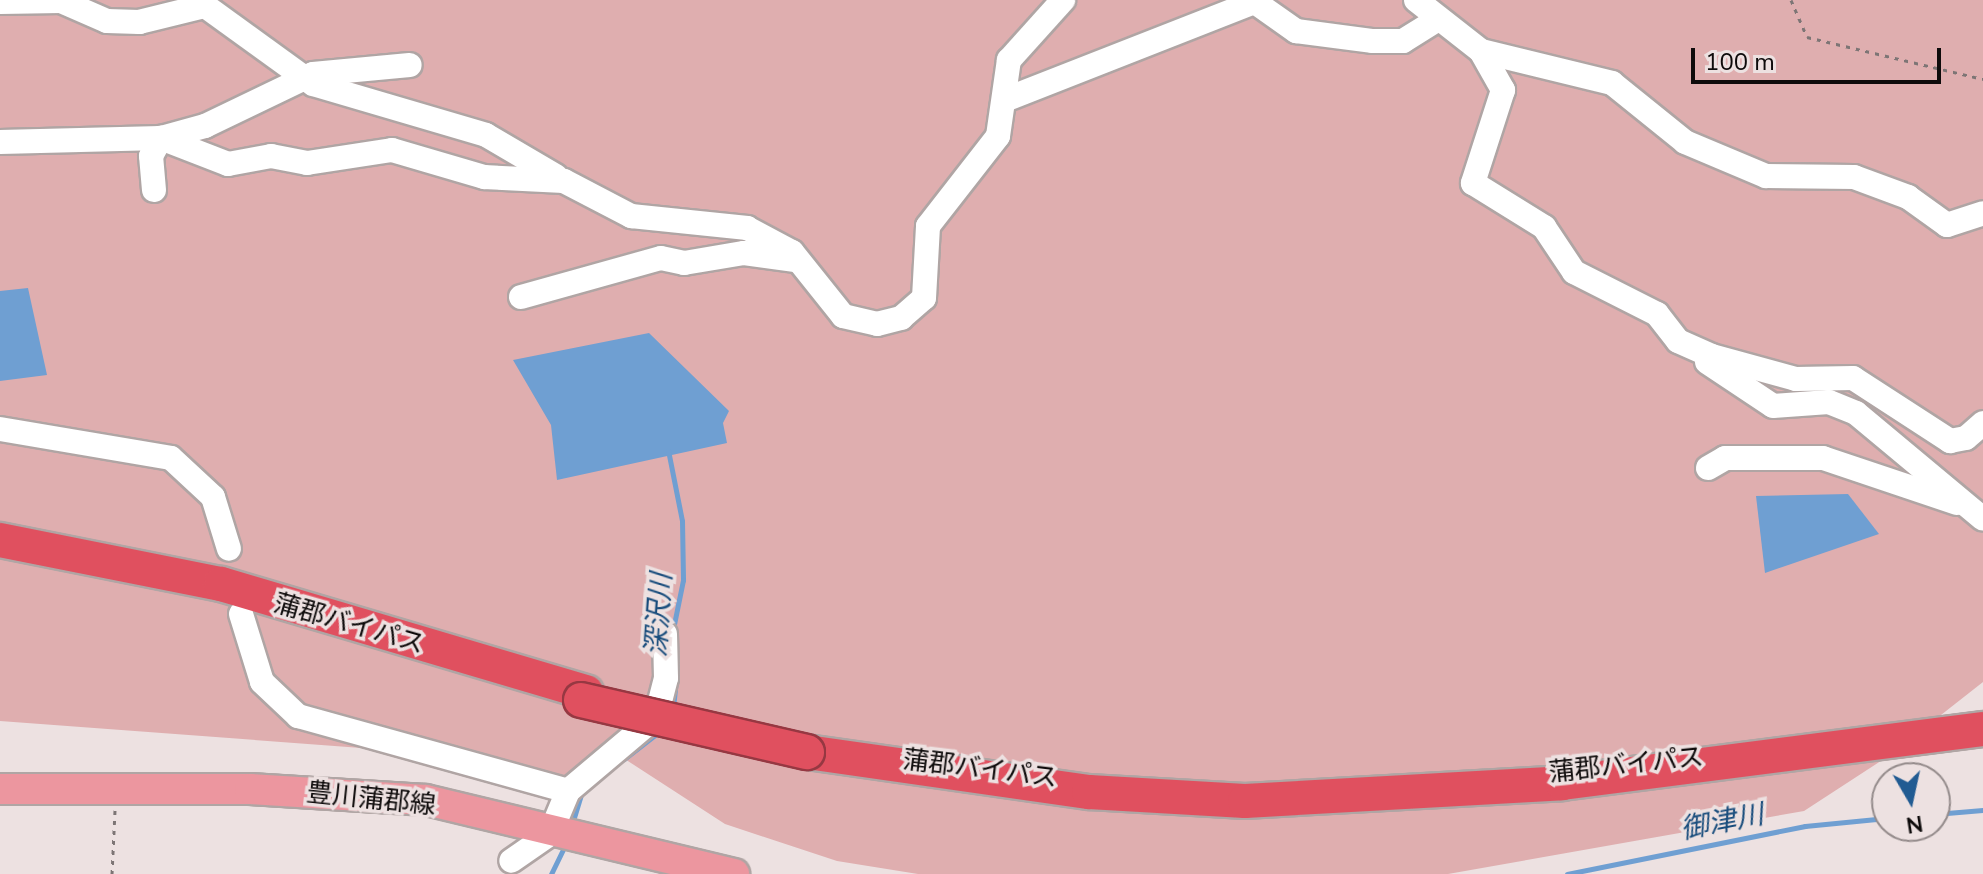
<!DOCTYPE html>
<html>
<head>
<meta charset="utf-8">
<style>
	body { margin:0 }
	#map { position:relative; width:1983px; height:874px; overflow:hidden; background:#ede1e1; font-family:"Nunito Sans","Noto Sans JP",sans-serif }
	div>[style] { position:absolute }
	.green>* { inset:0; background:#dfaeaf }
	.water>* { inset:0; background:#6f9fd2 }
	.stream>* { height:5px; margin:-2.5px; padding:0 2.5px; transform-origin:2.5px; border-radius:2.5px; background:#6f9fd2 }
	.path>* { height:3px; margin-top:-1.5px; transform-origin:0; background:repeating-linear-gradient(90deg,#7d7575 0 4px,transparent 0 10px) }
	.roads { filter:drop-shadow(2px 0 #b0a5a4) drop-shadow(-2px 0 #b0a5a4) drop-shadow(0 2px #b0a5a4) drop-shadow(0 -2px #b0a5a4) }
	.minor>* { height:24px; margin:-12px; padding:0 12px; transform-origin:12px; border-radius:12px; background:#fff }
	.major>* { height:30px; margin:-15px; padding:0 15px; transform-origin:15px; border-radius:15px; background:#ec969f }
	.highway>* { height:34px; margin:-17px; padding:0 17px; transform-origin:17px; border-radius:17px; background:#e0505f }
	.bridges { filter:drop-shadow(2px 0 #963842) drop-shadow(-2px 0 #963842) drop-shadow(0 2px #963842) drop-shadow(0 -2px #963842) }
	.highway-bridge>* { height:34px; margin:-17px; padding:0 17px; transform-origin:17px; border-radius:17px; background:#e0505f }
	span { translate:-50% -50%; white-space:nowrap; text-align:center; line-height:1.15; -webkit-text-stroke:7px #ede1e1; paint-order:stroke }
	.street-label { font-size:26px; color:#0e0b0b }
	.water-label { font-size:28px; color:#184c7c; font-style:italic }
	.north { position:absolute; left:1871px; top:762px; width:80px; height:80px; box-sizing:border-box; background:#ede1e1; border:2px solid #948b8b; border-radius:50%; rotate:171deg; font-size:22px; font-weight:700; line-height:32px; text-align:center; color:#0e0b0b }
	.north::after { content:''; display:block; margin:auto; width:28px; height:36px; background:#215b92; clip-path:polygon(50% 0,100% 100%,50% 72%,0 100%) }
	.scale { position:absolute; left:1691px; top:48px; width:250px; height:36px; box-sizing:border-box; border:4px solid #0e0b0b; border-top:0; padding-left:10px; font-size:24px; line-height:28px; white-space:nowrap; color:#0e0b0b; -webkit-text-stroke:6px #ede1e1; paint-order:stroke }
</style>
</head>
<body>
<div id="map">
	<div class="green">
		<i style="clip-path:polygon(0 0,1983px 0,1983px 682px,1890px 755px,1804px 811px,1448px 874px,918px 874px,837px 861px,725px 824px,614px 752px,557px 792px,415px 752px,0 721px)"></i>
	</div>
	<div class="water">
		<i style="clip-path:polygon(28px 288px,47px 375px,0 381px,0 291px)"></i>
		<i style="clip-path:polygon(649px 333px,729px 411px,723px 423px,727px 443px,557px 480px,551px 425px,513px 360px)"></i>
		<i style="clip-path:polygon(1848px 494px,1879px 534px,1765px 573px,1756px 496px)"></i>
	</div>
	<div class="stream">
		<i style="left:668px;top:450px;width:72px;rotate:78.8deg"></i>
		<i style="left:682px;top:521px;width:59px;rotate:89deg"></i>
		<i style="left:683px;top:580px;width:50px;rotate:101.5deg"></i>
		<i style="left:673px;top:708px;width:37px;rotate:-84deg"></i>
		<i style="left:624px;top:759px;width:46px;rotate:-37.9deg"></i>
		<i style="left:1935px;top:814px;width:48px;rotate:-4.8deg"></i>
		<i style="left:572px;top:824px;width:34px;rotate:-73deg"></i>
		<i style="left:551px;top:874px;width:32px;rotate:-64deg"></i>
		<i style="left:1567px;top:874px;width:243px;rotate:-11.4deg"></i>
		<i style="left:1805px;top:826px;width:82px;rotate:-5.6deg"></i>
	</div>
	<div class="path">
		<i style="left:1791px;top:0;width:40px;rotate:66.6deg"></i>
		<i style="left:1807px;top:37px;width:181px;rotate:13.4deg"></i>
		<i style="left:112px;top:874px;width:64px;rotate:-87.3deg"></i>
	</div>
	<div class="roads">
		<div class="minor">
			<i style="left:197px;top:0;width:143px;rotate:35.9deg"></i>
			<i style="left:313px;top:84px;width:180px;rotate:16.4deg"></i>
			<i style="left:486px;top:135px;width:81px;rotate:30.4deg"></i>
			<i style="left:1252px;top:0;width:54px;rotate:35.2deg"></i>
			<i style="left:1296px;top:31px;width:78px;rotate:7.4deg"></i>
			<i style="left:1373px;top:41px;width:30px"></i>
			<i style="left:1403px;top:41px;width:40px;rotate:-32deg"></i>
			<i style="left:1416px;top:0;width:83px;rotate:38.1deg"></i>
			<i style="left:1481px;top:51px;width:45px;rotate:60.6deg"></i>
			<i style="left:1503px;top:90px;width:98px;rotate:107.9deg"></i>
			<i style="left:1473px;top:183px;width:84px;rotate:31.8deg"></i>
			<i style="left:1544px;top:227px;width:54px;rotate:56.3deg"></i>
			<i style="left:1574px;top:272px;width:93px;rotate:26.8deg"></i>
			<i style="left:1657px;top:314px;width:34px;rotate:52deg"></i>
			<i style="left:1678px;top:341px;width:37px;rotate:24deg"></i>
			<i style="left:1712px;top:356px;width:87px;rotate:15.3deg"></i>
			<i style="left:1796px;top:379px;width:57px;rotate:-1deg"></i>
			<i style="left:1853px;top:378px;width:116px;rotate:33deg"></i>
			<i style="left:1950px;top:441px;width:16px;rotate:-11deg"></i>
			<i style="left:1966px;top:438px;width:23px;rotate:-41deg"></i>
			<i style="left:0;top:2px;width:61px;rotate:-0.9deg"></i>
			<i style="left:61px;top:1px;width:50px;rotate:23.5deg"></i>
			<i style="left:107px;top:21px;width:32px;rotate:2deg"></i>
			<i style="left:139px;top:22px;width:67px;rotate:-13.8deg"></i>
			<i style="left:1481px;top:51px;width:135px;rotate:13.7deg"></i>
			<i style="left:1612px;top:83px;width:94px;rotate:38.9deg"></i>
			<i style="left:1685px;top:142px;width:88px;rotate:22.8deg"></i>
			<i style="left:1766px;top:176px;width:88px;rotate:0.7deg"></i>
			<i style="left:1854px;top:177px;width:58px;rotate:20.3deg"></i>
			<i style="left:1908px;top:197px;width:48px;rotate:35.7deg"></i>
			<i style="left:1947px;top:225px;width:38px;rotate:-18deg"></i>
			<i style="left:1007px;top:99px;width:266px;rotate:-21.4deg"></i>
			<i style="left:161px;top:138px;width:72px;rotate:21.2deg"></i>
			<i style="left:228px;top:164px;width:44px;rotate:-10.5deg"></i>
			<i style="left:271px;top:156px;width:37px;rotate:11deg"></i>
			<i style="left:307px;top:163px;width:86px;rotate:-8.7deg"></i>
			<i style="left:392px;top:150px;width:96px;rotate:16.4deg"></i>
			<i style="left:484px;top:177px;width:80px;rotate:2.9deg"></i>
			<i style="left:564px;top:181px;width:76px;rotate:27.6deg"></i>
			<i style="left:631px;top:216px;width:117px;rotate:5.9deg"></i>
			<i style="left:747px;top:228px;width:51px;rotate:28.1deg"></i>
			<i style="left:792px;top:252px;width:82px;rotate:51.4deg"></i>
			<i style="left:843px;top:316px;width:35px;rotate:13deg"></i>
			<i style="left:877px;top:324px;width:25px;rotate:-14deg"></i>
			<i style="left:901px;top:318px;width:30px;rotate:-41deg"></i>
			<i style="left:924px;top:298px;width:72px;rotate:-86.8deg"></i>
			<i style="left:928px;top:226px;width:114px;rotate:-52.1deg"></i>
			<i style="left:998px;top:136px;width:77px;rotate:-81.8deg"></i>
			<i style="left:1009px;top:60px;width:81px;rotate:-48deg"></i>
			<i style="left:0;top:142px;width:161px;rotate:-1.4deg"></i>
			<i style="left:161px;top:138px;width:46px;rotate:-15.3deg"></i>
			<i style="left:205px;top:126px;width:120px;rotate:-25.7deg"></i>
			<i style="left:313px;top:74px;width:97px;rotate:-5.3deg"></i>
			<i style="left:154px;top:190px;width:34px;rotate:-95deg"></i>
			<i style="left:151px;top:156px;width:21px;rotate:-61deg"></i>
			<i style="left:521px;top:297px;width:145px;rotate:-15.6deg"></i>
			<i style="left:661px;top:258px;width:24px;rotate:12deg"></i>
			<i style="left:684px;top:263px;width:61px;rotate:-9.5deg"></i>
			<i style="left:744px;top:253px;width:50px;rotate:8deg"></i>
			<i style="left:1707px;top:362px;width:79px;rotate:33.7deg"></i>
			<i style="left:1773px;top:406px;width:56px;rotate:-4.1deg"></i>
			<i style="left:1829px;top:402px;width:29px;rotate:22deg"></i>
			<i style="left:1856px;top:413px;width:165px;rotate:39.8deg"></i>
			<i style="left:0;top:429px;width:173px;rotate:9.6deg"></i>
			<i style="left:171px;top:458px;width:57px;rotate:42.9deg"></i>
			<i style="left:213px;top:497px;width:54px;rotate:72.9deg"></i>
			<i style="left:1708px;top:468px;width:20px;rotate:-30deg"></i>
			<i style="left:1725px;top:458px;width:98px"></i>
			<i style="left:1823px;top:458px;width:141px;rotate:18.6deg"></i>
			<i style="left:241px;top:614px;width:71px;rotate:72.8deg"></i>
			<i style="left:262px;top:682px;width:50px;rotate:43.4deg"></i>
			<i style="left:298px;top:716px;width:280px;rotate:15.5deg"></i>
			<i style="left:568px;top:791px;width:47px;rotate:112.7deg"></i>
			<i style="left:550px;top:834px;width:47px;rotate:145.3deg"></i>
			<i style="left:568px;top:791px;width:115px;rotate:-40.1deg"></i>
			<i style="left:656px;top:717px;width:40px;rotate:-75.6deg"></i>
			<i style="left:666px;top:678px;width:44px;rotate:-91.3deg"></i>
		</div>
		<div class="major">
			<i style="left:0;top:789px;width:250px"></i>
			<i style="left:250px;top:789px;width:176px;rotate:3.6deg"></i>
			<i style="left:426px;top:800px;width:317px;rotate:13.5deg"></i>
		</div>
		<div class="highway">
			<i style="left:0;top:540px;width:225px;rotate:11.3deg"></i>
			<i style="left:221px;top:584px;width:381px;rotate:16.5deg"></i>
			<i style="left:807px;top:752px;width:285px;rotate:8.1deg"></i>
			<i style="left:1089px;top:792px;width:156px;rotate:3.3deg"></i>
			<i style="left:1245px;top:801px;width:318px;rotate:-3.2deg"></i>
			<i style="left:1562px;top:783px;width:424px;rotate:-7.3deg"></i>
		</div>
	</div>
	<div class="bridges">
		<div class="highway-bridge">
			<i style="left:581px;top:700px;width:232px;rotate:13deg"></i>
		</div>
	</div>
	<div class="street-label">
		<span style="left:349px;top:624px;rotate:16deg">蒲郡バイパス</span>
		<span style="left:1626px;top:765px;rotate:-6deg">蒲郡バイパス</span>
		<span style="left:980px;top:769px;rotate:7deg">蒲郡バイパス</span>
		<span style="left:371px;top:799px;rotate:6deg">豊川蒲郡線</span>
	</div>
	<div class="water-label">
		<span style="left:659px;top:615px;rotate:-86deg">深沢川</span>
		<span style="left:1722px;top:822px;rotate:-11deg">御津川</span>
	</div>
	<div class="north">N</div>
	<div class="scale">100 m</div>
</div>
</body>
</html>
